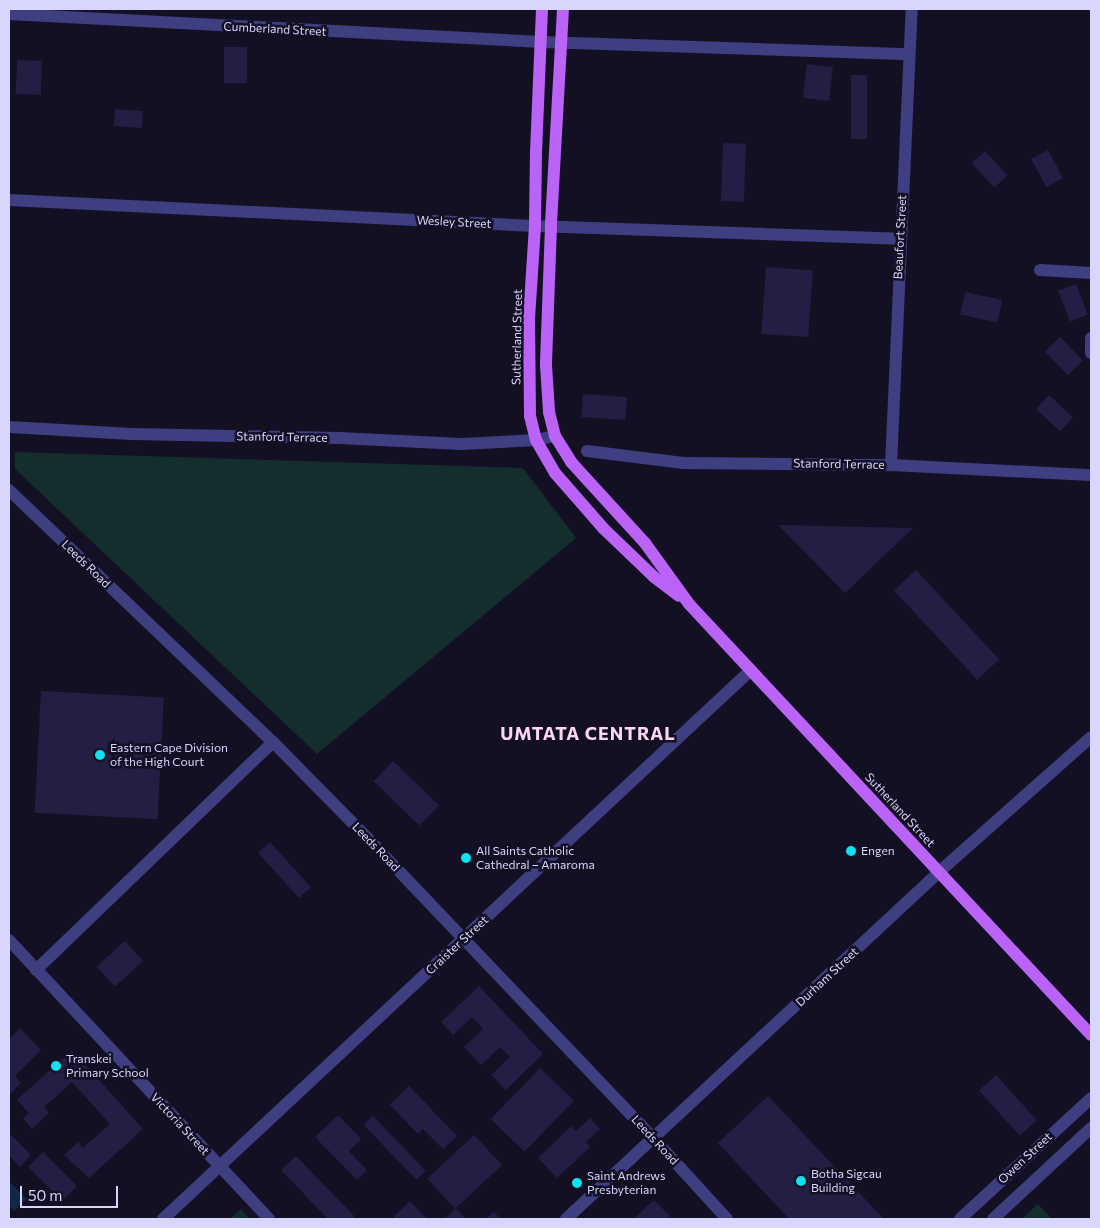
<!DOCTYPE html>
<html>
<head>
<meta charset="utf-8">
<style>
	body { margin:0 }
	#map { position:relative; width:1100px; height:1228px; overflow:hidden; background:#131024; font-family:Commissioner,sans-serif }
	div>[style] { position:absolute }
	.green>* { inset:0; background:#132e2c }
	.water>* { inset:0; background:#112747 }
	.building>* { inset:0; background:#241d44; transform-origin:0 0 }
	.street>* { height:12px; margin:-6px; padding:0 6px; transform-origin:6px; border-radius:6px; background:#3e3e80 }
	.primary>* { height:12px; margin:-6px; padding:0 6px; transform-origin:6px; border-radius:6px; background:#ba63f6 }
	.dots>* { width:14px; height:14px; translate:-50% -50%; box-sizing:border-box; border:2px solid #131024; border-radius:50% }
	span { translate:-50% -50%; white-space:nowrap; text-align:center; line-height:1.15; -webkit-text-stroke:5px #131024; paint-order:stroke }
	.street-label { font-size:12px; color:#d9d6fd }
	.poi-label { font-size:12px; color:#d9d6fd }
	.left { translate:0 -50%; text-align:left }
	.district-label { font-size:18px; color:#fdd7f0; font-weight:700; letter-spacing:1px }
	.frame { position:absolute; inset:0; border:10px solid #d9d6fd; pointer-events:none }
	.scale { position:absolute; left:20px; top:1186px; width:98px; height:22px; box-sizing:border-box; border:2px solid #d9d6fd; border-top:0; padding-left:6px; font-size:15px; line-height:18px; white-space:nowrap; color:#d9d6fd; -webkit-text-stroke:4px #131024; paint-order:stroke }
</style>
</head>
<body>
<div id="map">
	<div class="green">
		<i style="clip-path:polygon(15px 452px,523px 468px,576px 538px,317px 754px,15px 469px)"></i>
		<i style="clip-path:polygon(1038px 1204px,1052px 1219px,1022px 1219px)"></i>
		<i style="clip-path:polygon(241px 1209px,250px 1219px,230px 1219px)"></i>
	</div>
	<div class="water">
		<i style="clip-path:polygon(9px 1181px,26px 1199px,14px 1211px,9px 1205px)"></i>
	</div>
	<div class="building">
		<i style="left:224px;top:47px;width:23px;height:36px"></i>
		<i style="left:17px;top:60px;width:25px;height:34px;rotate:2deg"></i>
		<i style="left:807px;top:64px;width:26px;height:34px;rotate:7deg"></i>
		<i style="left:851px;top:75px;width:16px;height:64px"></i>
		<i style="left:115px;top:109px;width:28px;height:17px;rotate:4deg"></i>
		<i style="left:723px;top:143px;width:23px;height:58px;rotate:2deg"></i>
		<i style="left:1048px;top:150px;width:32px;height:19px;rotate:62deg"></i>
		<i style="left:985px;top:151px;width:33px;height:18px;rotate:47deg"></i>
		<i style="left:766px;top:267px;width:47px;height:67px;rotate:4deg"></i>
		<i style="left:1076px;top:284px;width:33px;height:19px;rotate:69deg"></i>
		<i style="left:965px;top:292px;width:38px;height:23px;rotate:12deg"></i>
		<i style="left:1060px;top:337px;width:33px;height:21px;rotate:46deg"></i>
		<i style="left:583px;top:394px;width:44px;height:23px;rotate:4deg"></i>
		<i style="left:1049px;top:395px;width:33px;height:19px;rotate:43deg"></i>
		<i style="clip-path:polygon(778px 525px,913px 528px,845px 593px)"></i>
		<i style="left:916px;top:570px;width:122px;height:30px;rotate:47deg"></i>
		<i style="left:41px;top:691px;width:123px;height:122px;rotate:3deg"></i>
		<i style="left:393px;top:761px;width:64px;height:28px;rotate:44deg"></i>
		<i style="left:270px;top:842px;width:61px;height:16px;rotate:48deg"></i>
		<i style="left:125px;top:941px;width:27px;height:38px;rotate:48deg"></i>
		<i style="clip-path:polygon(479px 986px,543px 1054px,506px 1090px,491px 1075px,510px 1057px,500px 1047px,481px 1065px,464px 1047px,483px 1029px,472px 1017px,453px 1035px,441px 1022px)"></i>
		<i style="clip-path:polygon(20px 1028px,41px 1050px,15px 1076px,21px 1083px,10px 1094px,9px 1039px)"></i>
		<i style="clip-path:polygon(72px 1050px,143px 1129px,89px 1178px,64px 1155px,78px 1142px,83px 1148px,110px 1124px,72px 1082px,44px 1107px,49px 1113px,32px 1129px,23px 1118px,29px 1113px,17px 1100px)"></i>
		<i style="left:540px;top:1068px;width:47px;height:71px;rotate:44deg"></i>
		<i style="left:996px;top:1075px;width:61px;height:23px;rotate:48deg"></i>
		<i style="clip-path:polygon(409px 1086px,457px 1136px,443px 1149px,423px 1129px,418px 1134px,390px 1105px)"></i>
		<i style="clip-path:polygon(768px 1096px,884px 1219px,789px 1219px,718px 1143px)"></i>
		<i style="clip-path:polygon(338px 1115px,361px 1139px,349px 1151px,367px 1170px,357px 1180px,315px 1137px)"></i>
		<i style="left:373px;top:1116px;width:76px;height:13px;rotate:46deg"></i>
		<i style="clip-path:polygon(590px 1118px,600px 1129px,586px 1142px,590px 1147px,557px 1178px,538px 1158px,571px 1126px,576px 1131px)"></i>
		<i style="clip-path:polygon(11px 1135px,31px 1155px,20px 1167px,9px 1155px,9px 1137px)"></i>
		<i style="left:474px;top:1135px;width:41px;height:64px;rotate:47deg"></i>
		<i style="left:43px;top:1152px;width:48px;height:21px;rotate:45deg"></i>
		<i style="clip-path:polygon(296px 1156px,355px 1217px,353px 1219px,328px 1219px,281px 1170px)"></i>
		<i style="clip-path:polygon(654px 1200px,673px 1219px,633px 1219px)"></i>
		<i style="clip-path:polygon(410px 1201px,427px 1219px,391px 1219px)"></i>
		<i style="clip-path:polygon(456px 1208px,466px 1219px,445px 1219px)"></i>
		<i style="clip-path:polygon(494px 1212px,501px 1219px,486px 1219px)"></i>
	</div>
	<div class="street">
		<i style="left:9px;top:14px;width:534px;rotate:3.01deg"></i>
		<i style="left:542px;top:42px;width:367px;rotate:1.9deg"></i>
		<i style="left:9px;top:200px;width:527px;rotate:2.83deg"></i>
		<i style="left:535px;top:226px;width:365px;rotate:2deg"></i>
		<i style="left:1040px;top:270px;width:51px;rotate:3.4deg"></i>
		<i style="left:1091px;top:338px;width:15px;rotate:90deg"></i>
		<i style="left:9px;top:427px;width:123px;rotate:3.3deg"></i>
		<i style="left:132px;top:434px;width:207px;rotate:1.1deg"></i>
		<i style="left:339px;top:438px;width:123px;rotate:2.8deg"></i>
		<i style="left:462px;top:444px;width:74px;rotate:-3.1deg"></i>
		<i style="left:536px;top:440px;width:19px;rotate:-12deg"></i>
		<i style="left:587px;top:451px;width:97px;rotate:7.1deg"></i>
		<i style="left:683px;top:463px;width:208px;rotate:0.6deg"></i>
		<i style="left:891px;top:465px;width:200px;rotate:2.9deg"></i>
		<i style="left:891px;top:465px;width:456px;rotate:-87.4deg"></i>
		<i style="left:9px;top:490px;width:365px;rotate:43.7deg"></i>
		<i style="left:273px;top:742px;width:148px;rotate:45.5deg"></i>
		<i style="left:377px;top:848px;width:402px;rotate:46.4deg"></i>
		<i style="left:654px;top:1139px;width:108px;rotate:47.6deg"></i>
		<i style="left:9px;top:940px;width:381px;rotate:47deg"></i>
		<i style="left:36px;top:970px;width:329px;rotate:-43.9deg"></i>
		<i style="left:163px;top:1219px;width:804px;rotate:-43.04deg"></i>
		<i style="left:566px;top:1219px;width:509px;rotate:-42.93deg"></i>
		<i style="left:939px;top:872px;width:203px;rotate:-41.6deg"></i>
		<i style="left:960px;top:1219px;width:178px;rotate:-42.7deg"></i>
		<i style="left:993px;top:1219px;width:134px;rotate:-42.9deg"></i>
	</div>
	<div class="primary">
		<i style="left:542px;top:9px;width:142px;rotate:92.4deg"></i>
		<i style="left:536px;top:151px;width:75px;rotate:90.8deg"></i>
		<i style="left:535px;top:226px;width:93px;rotate:93.7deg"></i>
		<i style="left:529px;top:319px;width:97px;rotate:89.4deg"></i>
		<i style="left:530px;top:416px;width:25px;rotate:76deg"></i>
		<i style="left:536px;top:440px;width:38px;rotate:60deg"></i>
		<i style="left:555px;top:473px;width:74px;rotate:48.8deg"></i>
		<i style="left:604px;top:529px;width:69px;rotate:43.8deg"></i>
		<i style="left:654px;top:577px;width:31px;rotate:37deg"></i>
		<i style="left:563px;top:9px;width:217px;rotate:93.2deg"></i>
		<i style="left:551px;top:226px;width:139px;rotate:92.1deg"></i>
		<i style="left:546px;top:365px;width:47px;rotate:86.3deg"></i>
		<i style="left:549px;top:412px;width:25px;rotate:76deg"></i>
		<i style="left:555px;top:436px;width:31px;rotate:58deg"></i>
		<i style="left:571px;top:462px;width:110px;rotate:47.6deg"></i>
		<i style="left:645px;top:543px;width:75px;rotate:54.2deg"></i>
		<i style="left:689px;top:604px;width:589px;rotate:46.99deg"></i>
	</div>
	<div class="dots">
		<i style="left:100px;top:755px;background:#0ee1f0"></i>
		<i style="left:851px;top:851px;background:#0ee1f0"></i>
		<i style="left:466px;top:858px;background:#0ee1f0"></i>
		<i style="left:56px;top:1066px;background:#0ee1f0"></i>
		<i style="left:801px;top:1181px;background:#0ee1f0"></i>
		<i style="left:577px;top:1183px;background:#0ee1f0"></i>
	</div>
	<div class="street-label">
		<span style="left:275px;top:29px;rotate:3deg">Cumberland Street</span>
		<span style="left:454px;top:222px;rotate:3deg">Wesley Street</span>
		<span style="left:900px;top:237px;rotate:-87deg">Beaufort Street</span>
		<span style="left:517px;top:337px;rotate:-89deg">Sutherland Street</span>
		<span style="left:282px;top:437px;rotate:1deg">Stanford Terrace</span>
		<span style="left:839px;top:464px;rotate:1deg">Stanford Terrace</span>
		<span style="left:86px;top:564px;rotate:44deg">Leeds Road</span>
		<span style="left:900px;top:810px;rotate:47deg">Sutherland Street</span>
		<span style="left:376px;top:847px;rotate:46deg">Leeds Road</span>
		<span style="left:457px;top:945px;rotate:-43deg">Craister Street</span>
		<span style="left:827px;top:977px;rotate:-43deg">Durham Street</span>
		<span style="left:180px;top:1124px;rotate:47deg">Victoria Street</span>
		<span style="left:655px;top:1140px;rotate:47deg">Leeds Road</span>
		<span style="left:1025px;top:1158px;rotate:-43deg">Owen Street</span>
	</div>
	<div class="poi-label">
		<span class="left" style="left:110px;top:755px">Eastern Cape Division<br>of the High Court</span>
		<span class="left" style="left:476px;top:858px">All Saints Catholic<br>Cathedral – Amaroma</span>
		<span class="left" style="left:861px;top:851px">Engen</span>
		<span class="left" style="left:66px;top:1066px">Transkei<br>Primary School</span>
		<span class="left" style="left:811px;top:1181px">Botha Sigcau<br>Building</span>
		<span class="left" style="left:587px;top:1183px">Saint Andrews<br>Presbyterian</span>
	</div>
	<div class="district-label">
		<span style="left:588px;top:733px">UMTATA CENTRAL</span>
	</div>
	<div class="frame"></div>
	<div class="scale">50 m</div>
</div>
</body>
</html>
